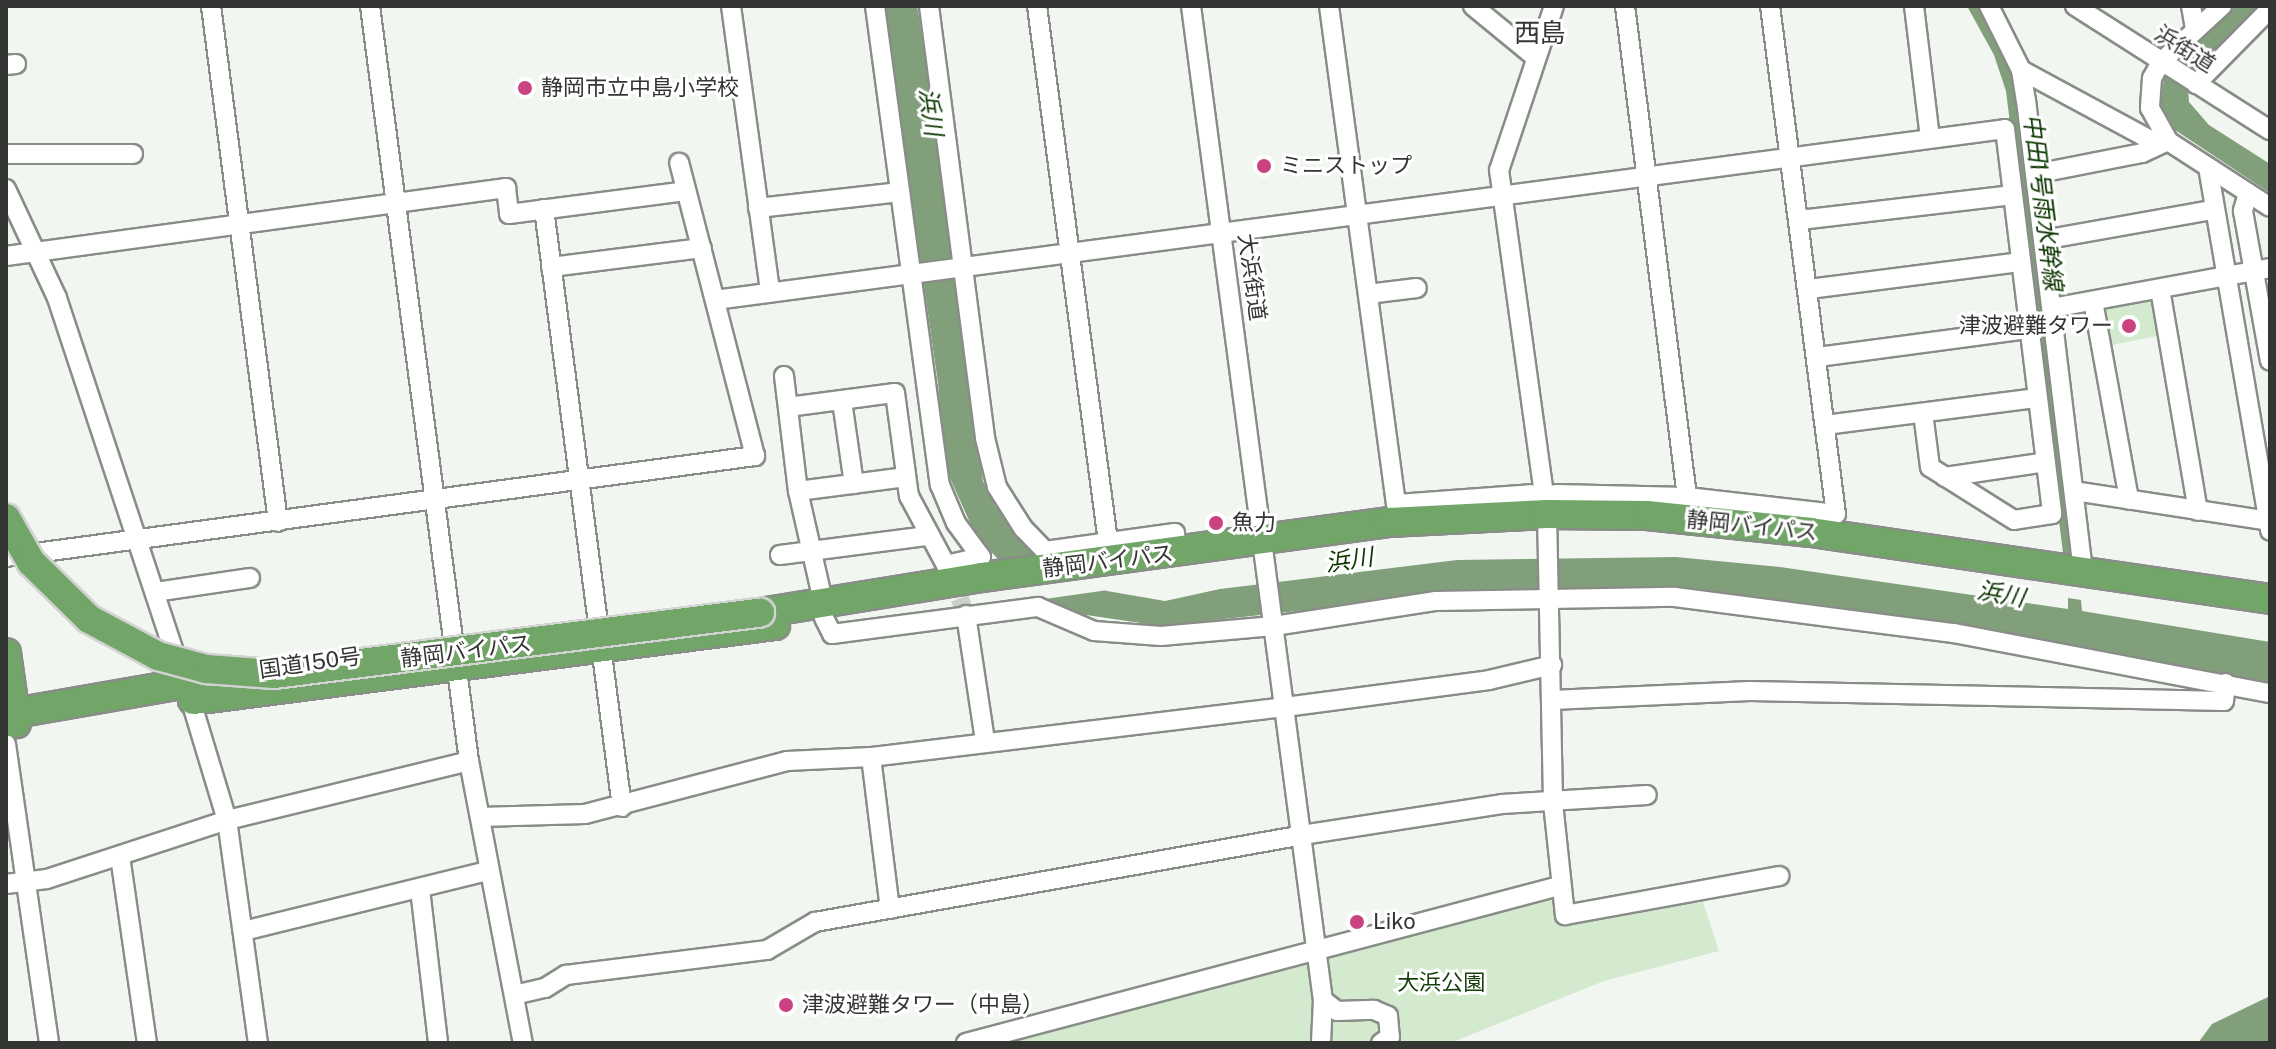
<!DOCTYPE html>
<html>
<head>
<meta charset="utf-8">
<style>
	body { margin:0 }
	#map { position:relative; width:2276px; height:1049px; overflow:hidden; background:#f1f7f0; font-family:"Public Sans","Noto Sans JP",sans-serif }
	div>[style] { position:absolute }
	.green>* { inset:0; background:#d4eacf }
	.water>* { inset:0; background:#829f7c }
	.pier>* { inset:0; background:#f1f7f0 }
	.minor-tunnel>* { height:18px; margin-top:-9px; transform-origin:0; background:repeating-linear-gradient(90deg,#cbd0ca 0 18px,transparent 0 27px) }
	.roads { filter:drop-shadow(2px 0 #888d87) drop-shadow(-2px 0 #888d87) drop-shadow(0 2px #888d87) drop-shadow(0 -2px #888d87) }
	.minor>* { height:18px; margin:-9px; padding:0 9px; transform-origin:9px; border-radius:9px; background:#fff }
	.highway>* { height:28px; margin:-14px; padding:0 14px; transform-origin:14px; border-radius:14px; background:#72a668 }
	.bridges { filter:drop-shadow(2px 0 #d2d3d2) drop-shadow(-2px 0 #d2d3d2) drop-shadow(0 2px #d2d3d2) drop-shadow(0 -2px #d2d3d2) }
	.highway-bridge>* { height:28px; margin:-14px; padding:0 14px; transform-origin:14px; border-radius:14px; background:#72a668 }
	.dots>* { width:22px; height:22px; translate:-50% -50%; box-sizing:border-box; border:4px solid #fff; border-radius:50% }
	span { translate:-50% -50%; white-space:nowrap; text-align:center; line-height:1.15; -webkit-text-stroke:6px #fff; paint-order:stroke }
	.street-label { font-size:22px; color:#333633 }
	.poi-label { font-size:22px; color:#333633 }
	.left { translate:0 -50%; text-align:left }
	.right { translate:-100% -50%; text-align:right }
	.park-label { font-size:22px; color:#163f0c }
	.water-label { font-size:24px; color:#0d3703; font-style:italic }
	.quarter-label { font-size:26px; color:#333633 }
	.frame { position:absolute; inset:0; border:8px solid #333633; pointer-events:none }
</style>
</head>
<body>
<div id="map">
	<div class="green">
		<i style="clip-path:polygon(2150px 296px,2156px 300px,2162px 335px,2107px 346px,2100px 310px,2104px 304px)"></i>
		<i style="clip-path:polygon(1556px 893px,1560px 919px,1703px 902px,1719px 951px,1604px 981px,1450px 1043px,990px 1043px)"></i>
	</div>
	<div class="water">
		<i style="clip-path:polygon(884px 6px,917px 6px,919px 16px,983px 481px,995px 506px,1040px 559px,1107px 591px,1165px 601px,1220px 589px,1457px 560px,1676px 557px,1780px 567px,2068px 609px,2068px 598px,2081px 600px,2082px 611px,2270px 642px,2270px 682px,1916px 620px,1689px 591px,1497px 589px,1161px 626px,1066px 612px,1019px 581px,976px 536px,945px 467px,938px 383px)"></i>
		<i style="clip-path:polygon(1967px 6px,1982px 6px,2012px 66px,2017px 89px,2075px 555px,2063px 553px,2006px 91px,1994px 55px)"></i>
		<i style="clip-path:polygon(2231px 6px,2263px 6px,2188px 88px,2189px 102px,2209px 125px,2270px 164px,2270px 193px,2172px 128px,2160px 102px,2165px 74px)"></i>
		<i style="clip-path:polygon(2270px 996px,2270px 1043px,2198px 1043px,2212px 1024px)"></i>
	</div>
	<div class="pier">
		<i style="clip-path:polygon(1077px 572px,1115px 589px,1038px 600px,1016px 584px)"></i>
	</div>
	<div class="minor-tunnel">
		<i style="left:950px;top:573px;width:45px;rotate:69.1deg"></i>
	</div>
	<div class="roads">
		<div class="minor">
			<i style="left:211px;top:6px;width:520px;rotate:82.6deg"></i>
			<i style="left:370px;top:6px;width:761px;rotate:82.53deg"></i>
			<i style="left:469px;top:761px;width:287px;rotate:79.2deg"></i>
			<i style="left:731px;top:6px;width:289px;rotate:82.2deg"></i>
			<i style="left:875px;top:6px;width:483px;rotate:82.3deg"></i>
			<i style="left:940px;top:485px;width:41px;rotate:67.2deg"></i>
			<i style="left:956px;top:523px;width:42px;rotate:53.7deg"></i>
			<i style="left:981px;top:557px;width:36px;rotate:167deg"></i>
			<i style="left:929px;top:6px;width:436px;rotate:82.6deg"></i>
			<i style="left:985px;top:438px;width:50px;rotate:76.2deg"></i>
			<i style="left:997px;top:487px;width:49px;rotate:57.6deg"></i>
			<i style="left:1023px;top:528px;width:32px;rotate:46deg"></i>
			<i style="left:1045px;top:551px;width:131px;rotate:-7.9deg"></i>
			<i style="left:1175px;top:533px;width:19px;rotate:84deg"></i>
			<i style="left:1037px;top:6px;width:541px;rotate:82.45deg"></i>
			<i style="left:1191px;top:6px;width:1003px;rotate:82.44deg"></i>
			<i style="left:1323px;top:1000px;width:43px;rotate:92.7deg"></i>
			<i style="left:1329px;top:6px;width:502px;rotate:82.34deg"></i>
			<i style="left:1396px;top:504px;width:136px;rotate:-4.2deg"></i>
			<i style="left:1473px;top:6px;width:80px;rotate:39.4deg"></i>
			<i style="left:1554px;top:6px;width:173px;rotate:108.5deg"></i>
			<i style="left:1499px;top:170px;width:347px;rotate:82.1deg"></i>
			<i style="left:1547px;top:514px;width:289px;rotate:88.8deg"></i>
			<i style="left:1553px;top:803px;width:113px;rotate:83.9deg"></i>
			<i style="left:1565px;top:915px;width:218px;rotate:-10.3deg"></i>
			<i style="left:1625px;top:6px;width:495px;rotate:82.8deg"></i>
			<i style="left:1914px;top:6px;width:133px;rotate:83.1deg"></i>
			<i style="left:1989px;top:6px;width:72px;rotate:63.4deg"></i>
			<i style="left:2021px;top:70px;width:30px;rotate:81deg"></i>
			<i style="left:2026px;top:100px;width:474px;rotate:83.1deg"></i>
			<i style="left:2075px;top:6px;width:231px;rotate:32.5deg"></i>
			<i style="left:2191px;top:6px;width:23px;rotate:80deg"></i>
			<i style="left:2222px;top:6px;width:83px;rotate:137.4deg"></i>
			<i style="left:2161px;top:62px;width:18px;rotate:119deg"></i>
			<i style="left:2152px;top:78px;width:30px;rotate:94deg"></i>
			<i style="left:2150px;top:108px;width:38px;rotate:61deg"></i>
			<i style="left:2168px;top:141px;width:121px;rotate:32.9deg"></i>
			<i style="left:6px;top:65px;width:10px;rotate:-6deg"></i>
			<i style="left:2021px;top:70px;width:156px;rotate:28.4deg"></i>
			<i style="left:2196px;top:84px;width:105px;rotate:-45.4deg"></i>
			<i style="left:6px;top:154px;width:127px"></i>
			<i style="left:2208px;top:167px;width:369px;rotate:80.3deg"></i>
			<i style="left:2035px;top:174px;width:109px;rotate:-11.1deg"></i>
			<i style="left:2142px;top:153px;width:26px;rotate:-25deg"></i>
			<i style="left:6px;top:189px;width:120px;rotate:64.9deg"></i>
			<i style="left:57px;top:298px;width:391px;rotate:71.7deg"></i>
			<i style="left:2248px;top:193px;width:19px;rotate:106deg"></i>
			<i style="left:2243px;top:211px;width:152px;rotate:79.8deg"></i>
			<i style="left:758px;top:208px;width:143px;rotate:-6.4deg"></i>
			<i style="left:544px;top:209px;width:603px;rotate:82.57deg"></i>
			<i style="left:1800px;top:220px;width:214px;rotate:-6.7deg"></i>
			<i style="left:2043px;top:240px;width:172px;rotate:-10.1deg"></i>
			<i style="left:6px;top:256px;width:505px;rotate:-7.74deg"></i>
			<i style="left:506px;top:188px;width:26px;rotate:83deg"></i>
			<i style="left:509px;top:214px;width:178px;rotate:-7.4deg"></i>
			<i style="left:551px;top:267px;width:152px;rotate:-7.2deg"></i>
			<i style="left:1809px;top:289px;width:214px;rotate:-7.3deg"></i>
			<i style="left:2160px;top:289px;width:225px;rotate:80.3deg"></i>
			<i style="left:1368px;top:294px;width:49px;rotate:-7deg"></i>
			<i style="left:715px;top:300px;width:1301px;rotate:-7.55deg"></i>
			<i style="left:2005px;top:129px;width:388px;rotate:83deg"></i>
			<i style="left:2052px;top:514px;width:38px;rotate:171deg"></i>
			<i style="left:2014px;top:520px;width:99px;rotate:-147.8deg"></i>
			<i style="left:1930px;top:467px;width:54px;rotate:-97.4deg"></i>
			<i style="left:2093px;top:301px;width:202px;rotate:79.7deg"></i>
			<i style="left:2052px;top:308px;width:222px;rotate:-10.4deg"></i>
			<i style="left:1818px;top:357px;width:213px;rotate:-7.6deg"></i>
			<i style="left:784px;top:376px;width:116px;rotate:83.1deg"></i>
			<i style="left:798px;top:491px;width:109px;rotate:77.2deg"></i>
			<i style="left:842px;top:401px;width:84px;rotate:81.8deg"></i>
			<i style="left:788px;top:407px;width:108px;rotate:-7.5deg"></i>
			<i style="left:895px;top:393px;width:104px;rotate:82.3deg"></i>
			<i style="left:909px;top:496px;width:81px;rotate:61.8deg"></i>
			<i style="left:1825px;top:425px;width:214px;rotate:-7.3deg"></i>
			<i style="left:1945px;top:477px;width:102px;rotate:-8.4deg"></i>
			<i style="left:798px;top:491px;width:109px;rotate:-7.4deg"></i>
			<i style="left:2074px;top:491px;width:198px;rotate:8.7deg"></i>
			<i style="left:1556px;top:494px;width:131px;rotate:1.3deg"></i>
			<i style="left:1687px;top:497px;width:150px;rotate:6.5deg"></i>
			<i style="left:1836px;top:514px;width:512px;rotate:-97.4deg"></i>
			<i style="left:780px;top:555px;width:147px;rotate:-7.4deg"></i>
			<i style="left:6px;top:557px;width:756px;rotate:-7.68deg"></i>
			<i style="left:755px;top:456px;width:303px;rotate:-104.5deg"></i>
			<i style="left:155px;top:592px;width:96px;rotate:-8.4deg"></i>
			<i style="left:966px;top:615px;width:127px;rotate:81.4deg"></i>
			<i style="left:824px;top:618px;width:18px;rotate:63deg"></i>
			<i style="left:832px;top:634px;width:208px;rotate:-7.5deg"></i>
			<i style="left:1038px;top:607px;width:61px;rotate:23.2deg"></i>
			<i style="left:1094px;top:631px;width:67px;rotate:4.3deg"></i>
			<i style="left:1161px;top:636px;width:113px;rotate:-5.1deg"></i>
			<i style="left:1274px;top:626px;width:164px;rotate:-8.8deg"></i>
			<i style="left:1436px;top:601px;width:239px;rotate:-1deg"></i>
			<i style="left:1675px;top:597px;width:281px;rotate:7.4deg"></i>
			<i style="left:1954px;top:633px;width:322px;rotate:10.8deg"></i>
			<i style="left:1552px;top:700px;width:198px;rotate:-2.6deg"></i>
			<i style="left:1750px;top:691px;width:474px;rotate:1.2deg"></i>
			<i style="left:2224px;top:701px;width:18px;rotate:-84deg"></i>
			<i style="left:191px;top:701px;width:124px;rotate:73.2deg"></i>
			<i style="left:227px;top:820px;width:225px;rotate:82.1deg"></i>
			<i style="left:6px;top:744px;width:302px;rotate:81.8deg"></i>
			<i style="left:871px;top:757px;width:153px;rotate:82.9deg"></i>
			<i style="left:480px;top:817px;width:105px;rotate:-1.6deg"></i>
			<i style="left:585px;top:814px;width:209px;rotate:-14.7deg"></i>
			<i style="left:787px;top:761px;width:84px;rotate:-2.7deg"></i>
			<i style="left:871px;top:757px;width:417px;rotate:-6.9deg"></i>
			<i style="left:1285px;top:707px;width:206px;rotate:-7.5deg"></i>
			<i style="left:1489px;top:680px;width:65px;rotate:-13.4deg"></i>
			<i style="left:120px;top:856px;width:189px;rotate:81.8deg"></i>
			<i style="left:6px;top:884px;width:41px;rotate:-7deg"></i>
			<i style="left:47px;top:879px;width:189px;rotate:-18.1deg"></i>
			<i style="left:227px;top:820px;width:249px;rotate:-13.7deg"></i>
			<i style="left:420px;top:889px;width:155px;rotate:83.3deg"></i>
			<i style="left:243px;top:931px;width:252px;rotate:-13.8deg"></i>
			<i style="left:514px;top:995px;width:32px;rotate:-13deg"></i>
			<i style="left:545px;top:988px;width:25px;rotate:-32deg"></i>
			<i style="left:566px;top:975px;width:203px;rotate:-7.1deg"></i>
			<i style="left:767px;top:950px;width:56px;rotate:-30.3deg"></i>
			<i style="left:815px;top:922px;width:495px;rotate:-10.1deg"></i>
			<i style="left:1302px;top:835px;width:202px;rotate:-8.8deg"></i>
			<i style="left:1502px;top:804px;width:145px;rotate:-3.6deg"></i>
			<i style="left:1323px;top:1000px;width:18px;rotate:38deg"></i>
			<i style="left:1337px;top:1011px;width:37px;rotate:-2deg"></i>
			<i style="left:1374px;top:1010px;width:15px;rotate:23deg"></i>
			<i style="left:1388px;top:1016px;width:21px;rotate:85deg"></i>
			<i style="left:1390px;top:1037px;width:11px;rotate:146deg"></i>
			<i style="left:966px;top:1043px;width:613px;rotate:-14.83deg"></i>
		</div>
		<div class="highway">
			<i style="left:760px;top:613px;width:225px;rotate:-9.2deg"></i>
			<i style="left:982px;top:577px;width:411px;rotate:-7.7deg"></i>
			<i style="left:1389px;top:522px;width:158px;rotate:-2.9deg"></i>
			<i style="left:1547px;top:514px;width:100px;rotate:0.6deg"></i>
			<i style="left:1647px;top:515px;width:165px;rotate:5.9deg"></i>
			<i style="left:1811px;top:532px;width:464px;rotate:8.3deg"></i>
			<i style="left:6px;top:653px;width:71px;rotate:81.9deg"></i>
			<i style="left:193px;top:700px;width:587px;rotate:-7.34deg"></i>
			<i style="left:6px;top:722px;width:13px;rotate:-45deg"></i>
			<i style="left:15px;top:713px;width:221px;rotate:-9.9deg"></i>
		</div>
	</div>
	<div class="bridges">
		<div class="highway-bridge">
			<i style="left:6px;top:518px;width:51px;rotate:60.4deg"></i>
			<i style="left:31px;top:562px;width:81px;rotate:44.5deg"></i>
			<i style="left:89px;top:619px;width:78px;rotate:28.2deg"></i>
			<i style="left:158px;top:656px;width:50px;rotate:15.2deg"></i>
			<i style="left:206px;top:669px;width:68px;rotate:4.2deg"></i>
			<i style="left:274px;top:674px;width:490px;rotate:-7.2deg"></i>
		</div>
	</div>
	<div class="dots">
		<i style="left:525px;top:88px;background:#ca427f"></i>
		<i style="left:1264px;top:166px;background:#ca427f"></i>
		<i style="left:2129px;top:326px;background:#ca427f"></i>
		<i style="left:1216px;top:523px;background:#ca427f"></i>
		<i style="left:1357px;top:922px;background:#ca427f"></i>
		<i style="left:786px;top:1005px;background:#ca427f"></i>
	</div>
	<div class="street-label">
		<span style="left:2185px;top:49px;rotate:32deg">浜街道</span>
		<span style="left:1252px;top:277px;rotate:82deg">大浜街道</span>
		<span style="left:1752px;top:526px;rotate:6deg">静岡バイパス</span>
		<span style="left:1108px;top:561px;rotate:-7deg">静岡バイパス</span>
		<span style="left:466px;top:651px;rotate:-7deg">静岡バイパス</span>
		<span style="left:310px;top:663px;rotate:-8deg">国道150号</span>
	</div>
	<div class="poi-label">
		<span class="left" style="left:541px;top:88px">静岡市立中島小学校</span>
		<span class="left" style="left:1280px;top:166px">ミニストップ</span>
		<span class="right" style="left:2113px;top:326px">津波避難タワー</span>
		<span class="left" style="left:1232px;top:523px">魚力</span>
		<span class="left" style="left:1373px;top:922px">Liko</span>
		<span class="left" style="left:802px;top:1005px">津波避難タワー（中島）</span>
	</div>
	<div class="park-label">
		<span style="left:1441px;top:983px">大浜公園</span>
	</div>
	<div class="water-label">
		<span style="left:931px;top:112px;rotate:82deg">浜川</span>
		<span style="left:2043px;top:202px;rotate:83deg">中田1号雨水幹線</span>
		<span style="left:1349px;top:560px;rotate:-8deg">浜川</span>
		<span style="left:2001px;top:594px;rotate:10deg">浜川</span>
	</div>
	<div class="quarter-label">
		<span style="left:1540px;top:33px">西島</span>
	</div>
	<div class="frame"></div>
</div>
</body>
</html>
